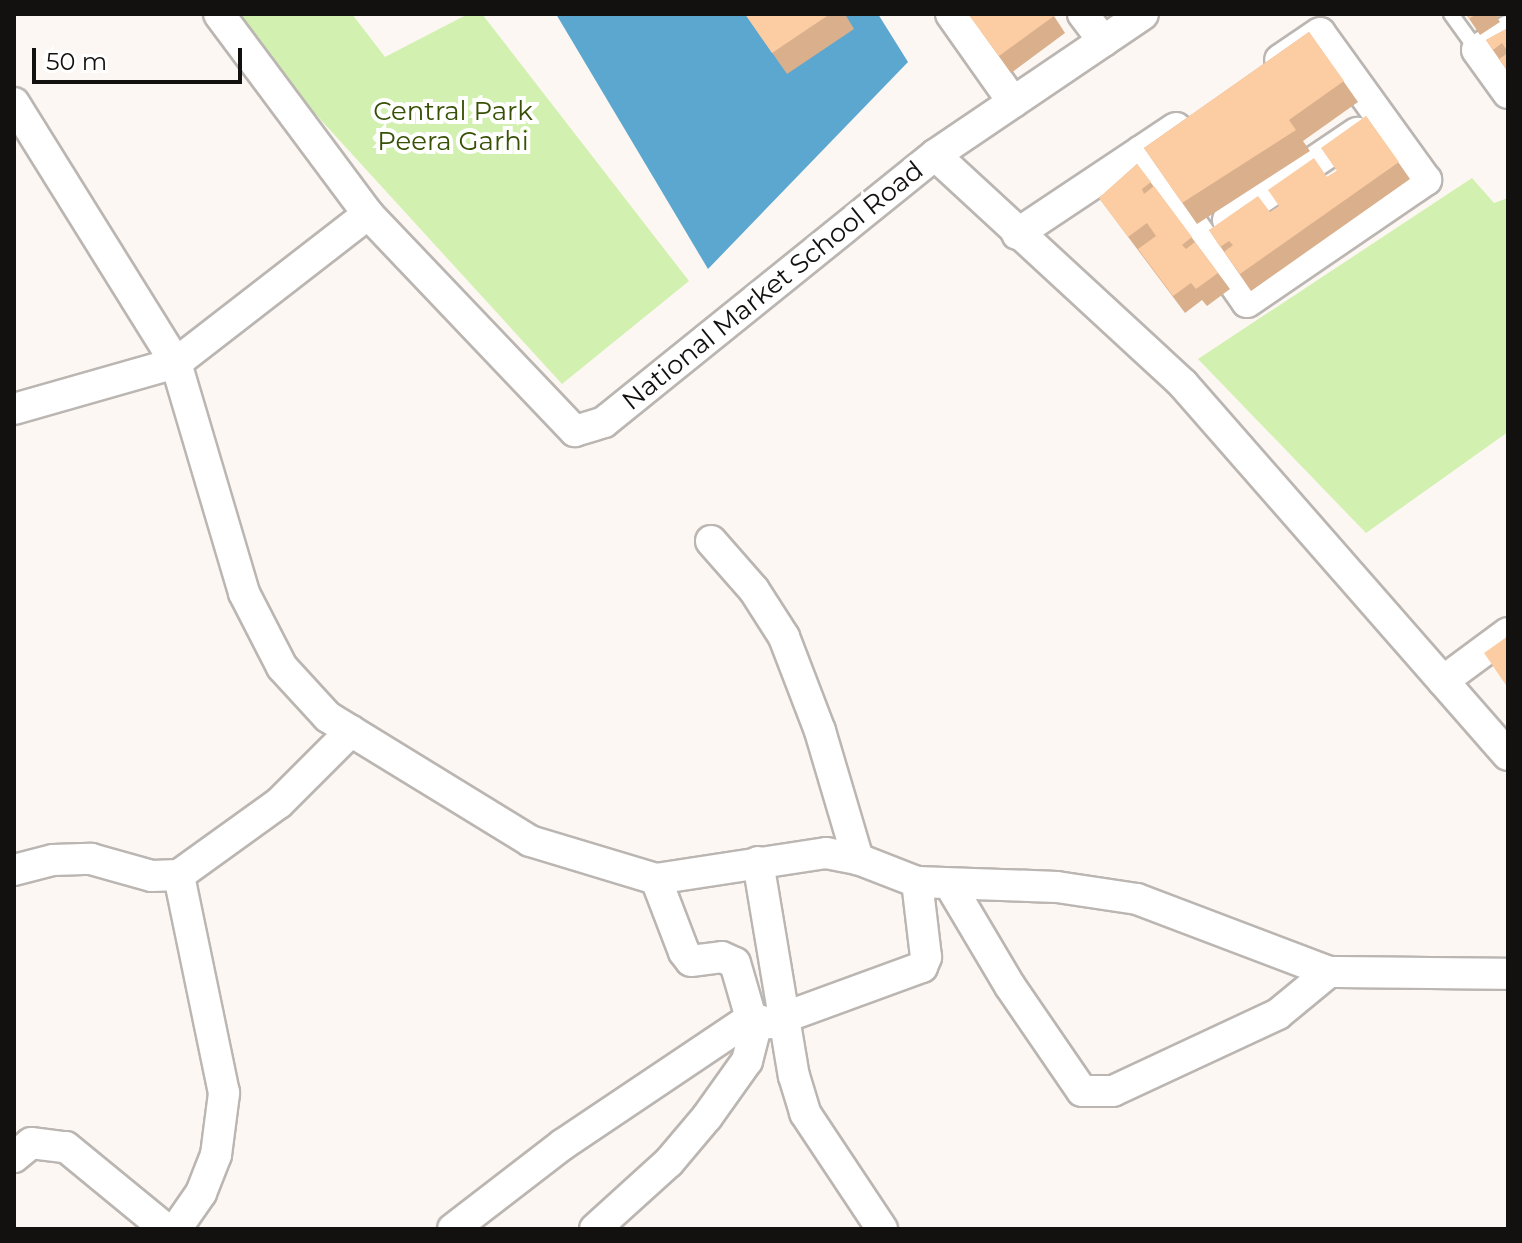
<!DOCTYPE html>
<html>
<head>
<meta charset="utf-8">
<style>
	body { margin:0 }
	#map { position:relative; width:1522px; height:1243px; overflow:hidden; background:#fcf7f3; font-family:Montserrat,sans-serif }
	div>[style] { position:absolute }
	.green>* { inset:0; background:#d2f0af }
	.water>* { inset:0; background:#5ba7cf }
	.roads { filter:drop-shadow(2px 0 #bbb6b2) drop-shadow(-2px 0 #bbb6b2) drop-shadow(0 2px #bbb6b2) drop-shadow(0 -2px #bbb6b2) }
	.service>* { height:14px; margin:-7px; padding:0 7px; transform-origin:7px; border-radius:7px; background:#fff }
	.minor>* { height:30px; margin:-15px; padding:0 15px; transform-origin:15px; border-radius:15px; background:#fff }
	.wall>* { inset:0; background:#d9af8c }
	.building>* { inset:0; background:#fccca3 }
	span { translate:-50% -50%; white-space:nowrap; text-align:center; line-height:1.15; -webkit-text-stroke:8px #fff; paint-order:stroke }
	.park-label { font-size:26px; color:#365004 }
	.street-label { font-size:26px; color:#131110 }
	.frame { position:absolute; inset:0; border:16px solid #131110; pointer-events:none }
	.scale { position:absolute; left:32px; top:48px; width:210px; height:36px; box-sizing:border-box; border:4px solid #131110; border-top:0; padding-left:10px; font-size:24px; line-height:28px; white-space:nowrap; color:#131110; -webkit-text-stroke:6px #fff; paint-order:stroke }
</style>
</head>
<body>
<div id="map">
	<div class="green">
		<i style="clip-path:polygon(224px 14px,352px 14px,385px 57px,468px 14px,482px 14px,689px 281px,562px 384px)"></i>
		<i style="clip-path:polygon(1472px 178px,1494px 203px,1508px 198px,1508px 432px,1366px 533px,1198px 359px)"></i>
	</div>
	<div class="water">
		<i style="clip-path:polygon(556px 14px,878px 14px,908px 62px,708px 269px)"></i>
	</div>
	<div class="roads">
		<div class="service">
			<i style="left:1451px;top:14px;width:44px;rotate:54.2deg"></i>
		</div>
		<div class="minor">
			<i style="left:219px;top:14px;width:249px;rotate:53.3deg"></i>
			<i style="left:368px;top:214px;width:300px;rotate:46.4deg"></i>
			<i style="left:575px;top:431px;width:30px;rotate:-17deg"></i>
			<i style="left:604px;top:422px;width:425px;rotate:-38.9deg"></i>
			<i style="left:935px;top:155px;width:251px;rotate:-34.1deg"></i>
			<i style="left:951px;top:14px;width:108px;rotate:54.8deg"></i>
			<i style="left:1083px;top:14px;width:34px;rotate:53deg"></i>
			<i style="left:1508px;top:31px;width:36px;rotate:148deg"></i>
			<i style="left:1477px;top:50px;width:53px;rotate:54.2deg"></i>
			<i style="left:14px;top:103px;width:306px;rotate:58.1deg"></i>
			<i style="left:176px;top:363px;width:240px;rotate:73.5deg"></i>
			<i style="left:244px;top:593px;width:83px;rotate:62.8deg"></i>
			<i style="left:282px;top:667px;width:68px;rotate:47.4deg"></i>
			<i style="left:328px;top:717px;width:237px;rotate:31.5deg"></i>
			<i style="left:530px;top:841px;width:132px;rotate:16.8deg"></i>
			<i style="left:656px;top:879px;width:172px;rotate:-8.7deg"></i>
			<i style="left:826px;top:853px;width:33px;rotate:11deg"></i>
			<i style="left:858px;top:859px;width:63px;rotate:21.3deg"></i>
			<i style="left:917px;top:882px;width:140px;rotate:2deg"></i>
			<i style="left:1057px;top:887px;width:81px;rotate:8.5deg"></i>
			<i style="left:1137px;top:899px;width:205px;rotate:20.8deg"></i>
			<i style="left:1329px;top:972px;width:179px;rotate:0.6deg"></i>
			<i style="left:1141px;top:151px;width:184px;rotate:54.9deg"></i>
			<i style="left:1247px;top:302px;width:217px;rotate:-34.3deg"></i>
			<i style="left:1426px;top:180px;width:181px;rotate:-125.8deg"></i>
			<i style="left:1320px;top:33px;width:48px;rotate:146deg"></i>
			<i style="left:935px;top:155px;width:338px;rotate:42.7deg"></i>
			<i style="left:1183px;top:384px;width:493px;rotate:48.8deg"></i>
			<i style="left:1228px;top:220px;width:156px;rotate:-34deg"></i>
			<i style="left:1017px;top:234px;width:191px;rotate:-33.7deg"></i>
			<i style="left:14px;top:409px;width:168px;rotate:-15.9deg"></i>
			<i style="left:176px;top:363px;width:243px;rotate:-37.8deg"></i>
			<i style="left:711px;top:541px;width:65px;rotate:48.7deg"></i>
			<i style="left:754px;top:590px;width:56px;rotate:57.4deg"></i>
			<i style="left:784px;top:637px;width:101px;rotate:69deg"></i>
			<i style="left:820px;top:731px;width:134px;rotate:73.5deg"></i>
			<i style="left:1443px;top:681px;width:81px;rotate:-36.4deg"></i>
			<i style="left:758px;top:862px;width:217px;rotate:80.5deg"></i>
			<i style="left:794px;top:1076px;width:39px;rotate:73deg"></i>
			<i style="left:805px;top:1113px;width:139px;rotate:56.4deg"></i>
			<i style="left:14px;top:870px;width:40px;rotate:-14.4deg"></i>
			<i style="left:53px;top:860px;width:38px;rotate:-2deg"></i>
			<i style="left:91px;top:859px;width:63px;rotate:15.6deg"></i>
			<i style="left:152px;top:876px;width:27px;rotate:-2deg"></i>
			<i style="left:179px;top:875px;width:123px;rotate:-35.8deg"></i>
			<i style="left:279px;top:803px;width:102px;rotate:-45deg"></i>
			<i style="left:656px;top:879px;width:78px;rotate:69deg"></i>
			<i style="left:684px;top:952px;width:11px;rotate:52deg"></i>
			<i style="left:691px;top:961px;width:31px;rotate:-7deg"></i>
			<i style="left:722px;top:957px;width:14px;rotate:25deg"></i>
			<i style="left:735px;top:963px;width:57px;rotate:73.8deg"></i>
			<i style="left:751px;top:1018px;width:19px;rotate:16deg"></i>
			<i style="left:769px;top:1023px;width:163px;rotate:-20.1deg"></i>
			<i style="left:922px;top:967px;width:11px;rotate:-68deg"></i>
			<i style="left:926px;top:957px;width:76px;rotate:-96.8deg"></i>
			<i style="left:950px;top:885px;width:117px;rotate:59.3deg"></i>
			<i style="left:1010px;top:986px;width:127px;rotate:55.6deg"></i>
			<i style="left:1082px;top:1091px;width:31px"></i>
			<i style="left:1113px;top:1091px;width:182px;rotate:-25deg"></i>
			<i style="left:1278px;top:1014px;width:66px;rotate:-39.5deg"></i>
			<i style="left:14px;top:1157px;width:22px;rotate:-39deg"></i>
			<i style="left:31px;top:1143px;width:35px;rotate:7deg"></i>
			<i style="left:66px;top:1147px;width:129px;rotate:39.4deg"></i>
			<i style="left:176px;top:1229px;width:44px;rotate:-55.2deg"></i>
			<i style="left:201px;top:1193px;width:41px;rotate:-68.5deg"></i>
			<i style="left:216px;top:1155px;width:63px;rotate:-82.6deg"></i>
			<i style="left:224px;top:1093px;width:223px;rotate:-101.7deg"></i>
			<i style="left:453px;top:1229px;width:138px;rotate:-37.6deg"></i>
			<i style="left:562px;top:1145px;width:228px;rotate:-33.9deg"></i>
			<i style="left:595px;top:1229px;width:100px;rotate:-42.2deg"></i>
			<i style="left:669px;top:1162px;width:59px;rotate:-49.8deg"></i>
			<i style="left:707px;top:1117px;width:69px;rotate:-54.5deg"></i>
			<i style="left:747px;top:1061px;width:40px;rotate:-75.6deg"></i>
		</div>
	</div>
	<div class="wall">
		<i style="clip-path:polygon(745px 14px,845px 14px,854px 29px,787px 74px)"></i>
		<i style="clip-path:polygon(1466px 14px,1503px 14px,1497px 17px,1500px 22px,1480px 35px)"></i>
		<i style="clip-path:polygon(1054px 16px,1065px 33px,1011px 73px,980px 30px)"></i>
		<i style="clip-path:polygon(1508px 28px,1508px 72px,1486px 40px)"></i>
		<i style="clip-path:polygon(1309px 32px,1358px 102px,1303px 141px,1310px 151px,1197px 224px,1144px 148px)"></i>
		<i style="clip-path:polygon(1366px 116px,1410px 179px,1251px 291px,1209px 230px,1270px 212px,1337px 171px)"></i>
		<i style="clip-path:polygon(1137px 164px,1230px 289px,1207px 306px,1202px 300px,1185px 313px,1099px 198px)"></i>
	</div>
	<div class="building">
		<i style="clip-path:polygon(745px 14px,830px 14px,772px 53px)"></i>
		<i style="clip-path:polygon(968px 14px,1052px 14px,1054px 16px,999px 56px)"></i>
		<i style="clip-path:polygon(1466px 14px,1476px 14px,1469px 19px)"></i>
		<i style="clip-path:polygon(1508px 28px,1508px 52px,1502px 43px,1493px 50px,1486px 40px)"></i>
		<i style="clip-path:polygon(1309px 32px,1344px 81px,1289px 120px,1296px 130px,1182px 203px,1144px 148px)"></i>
		<i style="clip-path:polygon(1508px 53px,1508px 72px,1499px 59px)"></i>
		<i style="clip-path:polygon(1366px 116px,1399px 162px,1240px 274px,1224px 252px,1233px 245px,1229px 241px,1220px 247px,1209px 230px,1258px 196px,1270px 212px,1279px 206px,1268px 190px,1314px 158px,1327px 177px,1337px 171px,1321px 148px)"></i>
		<i style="clip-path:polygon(1137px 164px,1151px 182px,1142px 189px,1144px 194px,1154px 186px,1192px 237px,1182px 245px,1186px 249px,1195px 242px,1218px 273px,1196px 289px,1191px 283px,1173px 296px,1138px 249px,1156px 236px,1147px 223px,1128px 237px,1099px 198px)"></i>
		<i style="clip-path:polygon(1508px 636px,1508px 688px,1484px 653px)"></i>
	</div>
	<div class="park-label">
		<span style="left:453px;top:127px">Central Park<br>Peera Garhi</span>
	</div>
	<div class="street-label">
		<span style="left:773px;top:286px;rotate:-39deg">National Market School Road</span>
	</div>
	<div class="frame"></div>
	<div class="scale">50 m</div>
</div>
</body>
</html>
